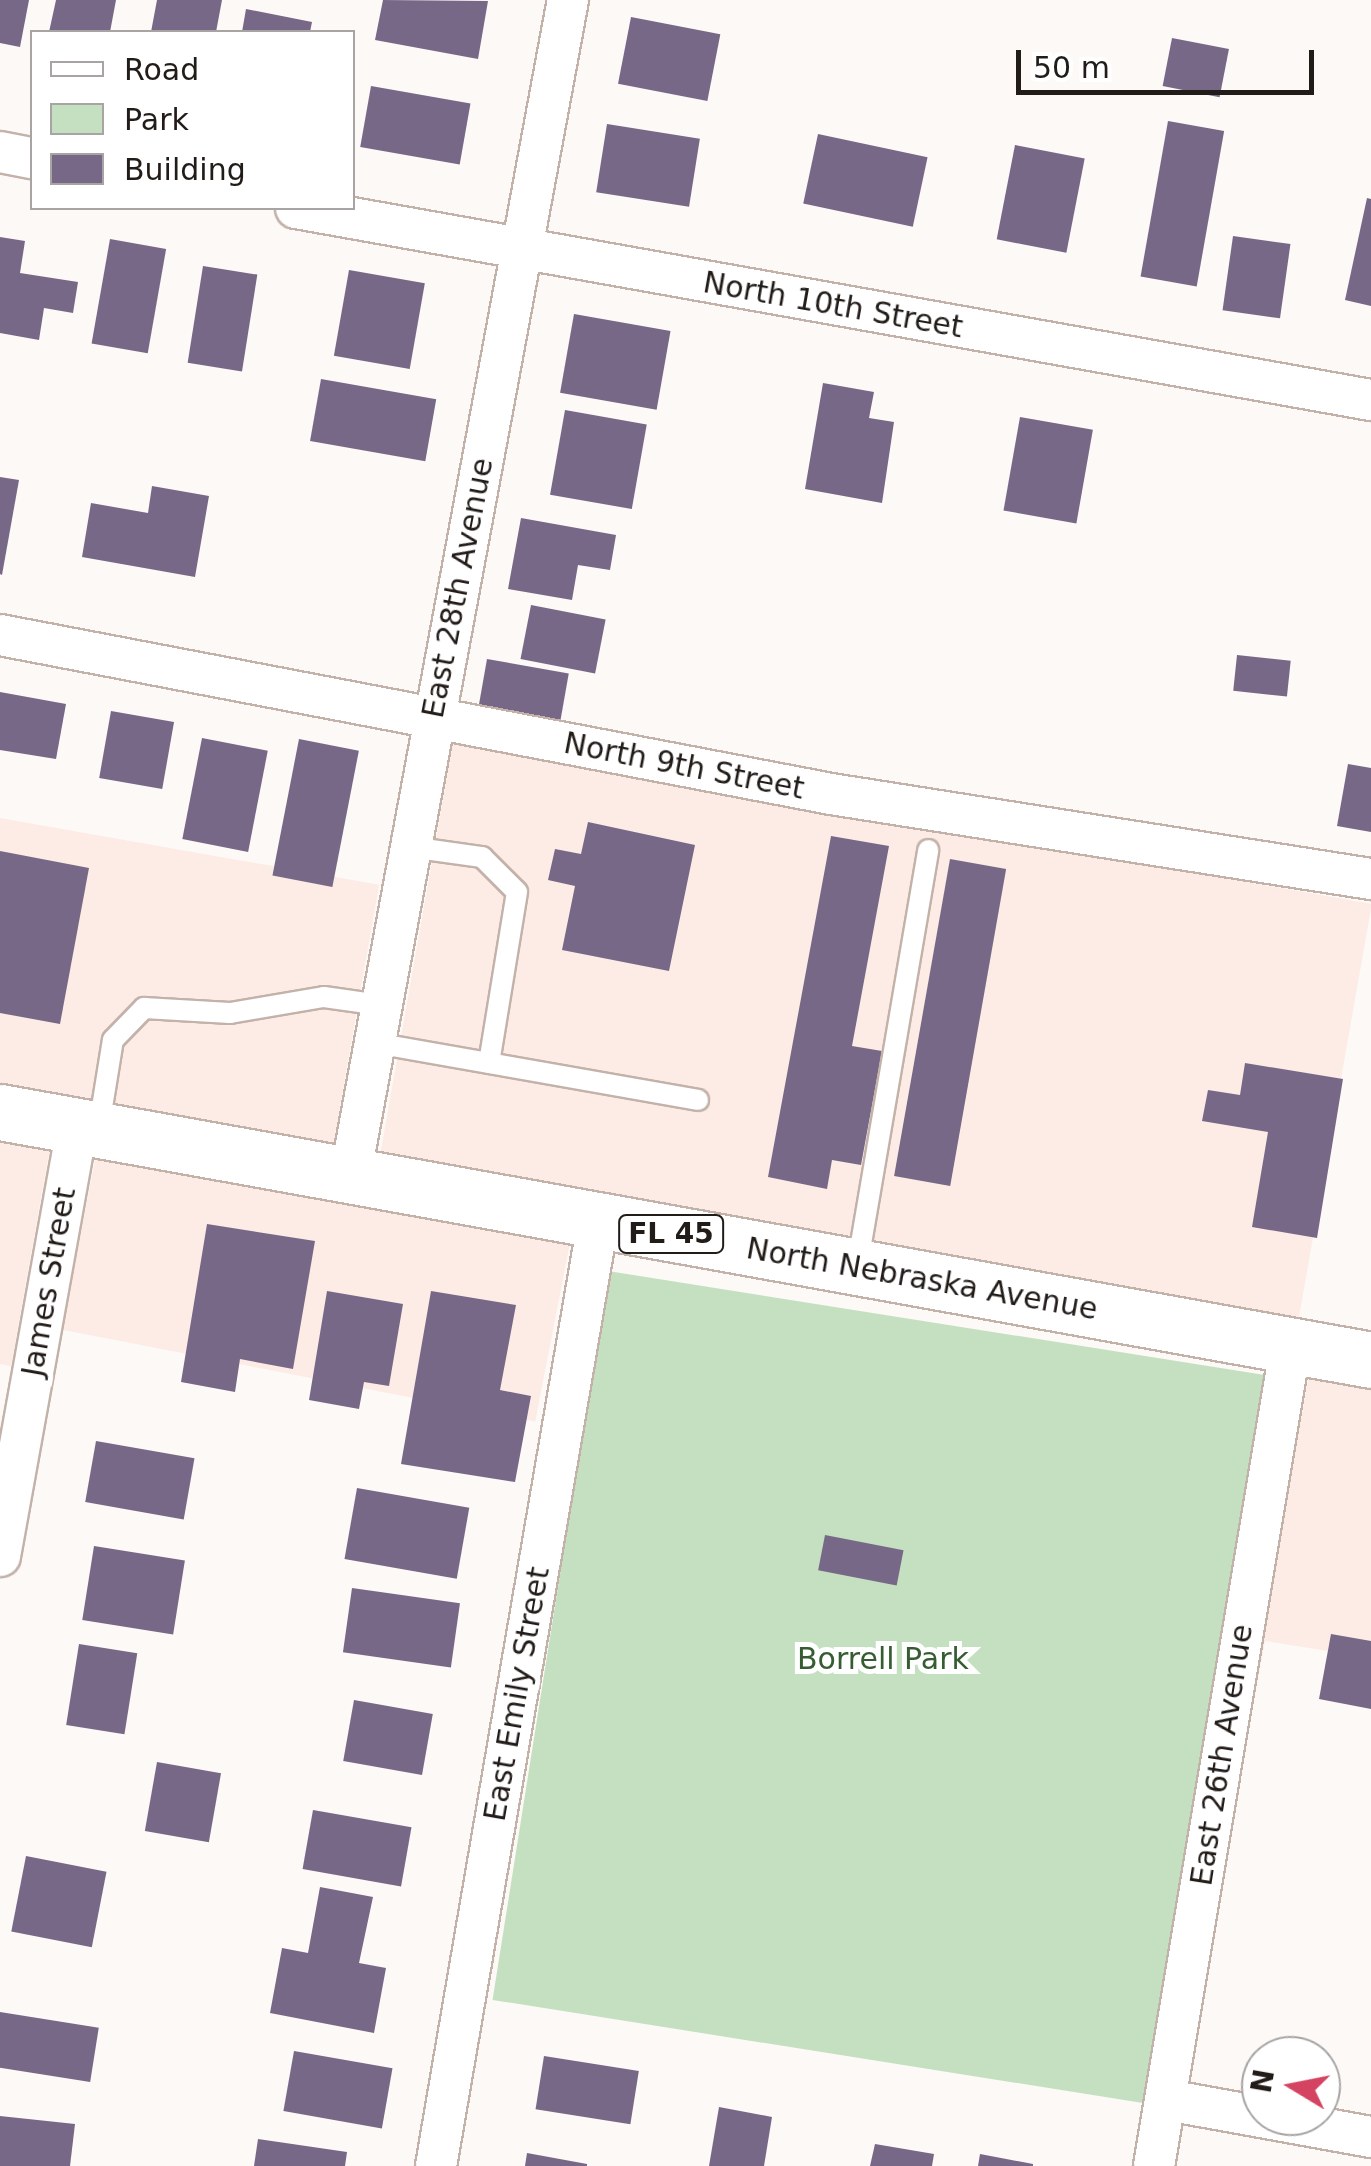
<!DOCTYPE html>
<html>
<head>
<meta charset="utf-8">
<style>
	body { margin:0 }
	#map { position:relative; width:1371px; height:2166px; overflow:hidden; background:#fdf9f7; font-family:"DejaVu Sans",sans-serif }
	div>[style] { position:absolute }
	.built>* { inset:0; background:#fcece5; transform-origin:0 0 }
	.green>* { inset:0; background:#c4e0c1; transform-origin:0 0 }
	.building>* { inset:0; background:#786887; transform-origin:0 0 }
	.roads { filter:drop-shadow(2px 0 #c3b2aa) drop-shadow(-2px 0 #c3b2aa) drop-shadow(0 2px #c3b2aa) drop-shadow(0 -2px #c3b2aa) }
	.lane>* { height:20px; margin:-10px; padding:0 10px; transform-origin:10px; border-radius:10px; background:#fff }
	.street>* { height:40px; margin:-20px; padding:0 20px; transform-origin:20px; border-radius:20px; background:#fff }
	.primary>* { height:55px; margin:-27.5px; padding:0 27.5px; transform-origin:27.5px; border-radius:27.5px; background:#fff }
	span { translate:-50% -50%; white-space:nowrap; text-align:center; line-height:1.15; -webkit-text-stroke:10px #fff; paint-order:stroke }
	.shield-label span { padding:2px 8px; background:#fff; border:2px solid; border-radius:8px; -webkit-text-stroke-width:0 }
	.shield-label { font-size:28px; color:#221c19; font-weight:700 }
	.street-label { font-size:30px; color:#221c19 }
	.park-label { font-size:30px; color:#365d31 }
	.legend { position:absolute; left:30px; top:30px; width:325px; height:180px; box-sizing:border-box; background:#fff; border:2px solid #a7a4a3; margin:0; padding:12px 18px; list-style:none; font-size:30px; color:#221c19 }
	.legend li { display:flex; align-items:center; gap:20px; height:50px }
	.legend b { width:50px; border:2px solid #a7a4a3 }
	.north { position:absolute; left:1241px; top:2036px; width:100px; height:100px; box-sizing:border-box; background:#fff; border:2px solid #a7a4a3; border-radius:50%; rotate:280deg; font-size:28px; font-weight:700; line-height:40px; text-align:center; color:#221c19 }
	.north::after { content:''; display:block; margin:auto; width:35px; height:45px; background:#d44462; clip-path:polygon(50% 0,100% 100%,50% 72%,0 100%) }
	.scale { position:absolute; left:1016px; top:50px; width:298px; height:45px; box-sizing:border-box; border:5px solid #221c19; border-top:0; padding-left:12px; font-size:30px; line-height:35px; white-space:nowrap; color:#221c19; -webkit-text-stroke:8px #fff; paint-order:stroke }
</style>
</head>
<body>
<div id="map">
	<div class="built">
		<i style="left:453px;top:742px;width:933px;height:426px;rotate:10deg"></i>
		<i style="left:0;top:818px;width:385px;height:273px;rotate:10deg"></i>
		<i style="clip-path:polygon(0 1133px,51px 1142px,11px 1366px,0 1364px)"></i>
		<i style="left:97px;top:1150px;width:482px;height:183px;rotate:11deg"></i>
		<i style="clip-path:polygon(1310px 1369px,1371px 1381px,1371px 1658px,1265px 1641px,1183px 2083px)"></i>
	</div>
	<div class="green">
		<i style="left:608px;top:1271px;width:668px;height:738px;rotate:9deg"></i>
	</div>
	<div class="building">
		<i style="clip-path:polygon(0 0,29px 0,20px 47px,0 43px)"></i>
		<i style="clip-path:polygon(56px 0,116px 0,110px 32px,49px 32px)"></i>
		<i style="clip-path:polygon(157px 0,222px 0,216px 32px,151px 32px)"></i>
		<i style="clip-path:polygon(383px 0,488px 1px,478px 59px,375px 40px)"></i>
		<i style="clip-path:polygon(246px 9px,312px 22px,310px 32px,242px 32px)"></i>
		<i style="left:631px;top:17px;width:91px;height:68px;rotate:11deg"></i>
		<i style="left:1172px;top:38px;width:58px;height:49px;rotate:11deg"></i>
		<i style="left:371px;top:86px;width:101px;height:62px;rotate:10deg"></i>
		<i style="left:1168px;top:121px;width:57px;height:158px;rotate:10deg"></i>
		<i style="left:607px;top:124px;width:94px;height:69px;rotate:9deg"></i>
		<i style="left:818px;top:134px;width:112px;height:71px;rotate:12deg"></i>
		<i style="left:1015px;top:145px;width:71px;height:96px;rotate:11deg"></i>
		<i style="clip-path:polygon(1367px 198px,1371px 199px,1371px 306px,1345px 300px)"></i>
		<i style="left:1233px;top:236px;width:58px;height:75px;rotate:8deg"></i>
		<i style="clip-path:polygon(0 237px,25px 241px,20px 273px,78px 282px,73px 313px,44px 308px,39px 340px,0 333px)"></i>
		<i style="left:110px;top:239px;width:57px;height:106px;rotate:10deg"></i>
		<i style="left:203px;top:266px;width:55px;height:98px;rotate:9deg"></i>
		<i style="left:349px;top:270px;width:77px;height:87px;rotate:10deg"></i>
		<i style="left:574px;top:314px;width:98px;height:80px;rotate:10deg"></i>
		<i style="left:321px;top:379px;width:117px;height:63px;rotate:10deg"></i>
		<i style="clip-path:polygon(823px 383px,874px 392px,869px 418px,894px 422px,882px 503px,805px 489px)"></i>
		<i style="left:565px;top:410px;width:83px;height:86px;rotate:10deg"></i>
		<i style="left:1020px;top:417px;width:74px;height:95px;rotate:10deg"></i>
		<i style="clip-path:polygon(0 477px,19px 480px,2px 575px,0 574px)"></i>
		<i style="clip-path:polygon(152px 486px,209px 496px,195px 577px,82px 557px,91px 503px,148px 513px)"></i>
		<i style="clip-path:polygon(521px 518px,616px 535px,610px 570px,578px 565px,572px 600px,508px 589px)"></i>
		<i style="left:531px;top:605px;width:76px;height:55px;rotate:11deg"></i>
		<i style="left:1237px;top:655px;width:54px;height:36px;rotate:6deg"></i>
		<i style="left:487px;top:659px;width:83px;height:48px;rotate:10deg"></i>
		<i style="clip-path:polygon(0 692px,66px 704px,56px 759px,0 750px)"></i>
		<i style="left:111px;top:711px;width:64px;height:68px;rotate:10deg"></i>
		<i style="left:202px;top:738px;width:67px;height:103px;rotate:11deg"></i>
		<i style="left:299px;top:739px;width:61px;height:139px;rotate:11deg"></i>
		<i style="clip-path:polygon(1348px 764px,1371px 768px,1371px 832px,1337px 826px)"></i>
		<i style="clip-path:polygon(588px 822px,695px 845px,669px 971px,562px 950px,575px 886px,548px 880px,555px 849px,581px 854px)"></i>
		<i style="clip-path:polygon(831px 836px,889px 846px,852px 1046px,882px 1051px,861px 1165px,832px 1160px,827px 1189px,768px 1177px)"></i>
		<i style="clip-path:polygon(0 851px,89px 868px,60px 1024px,0 1013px)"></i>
		<i style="left:950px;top:859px;width:57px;height:322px;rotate:10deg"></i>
		<i style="clip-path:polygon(1245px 1063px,1343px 1079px,1317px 1238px,1252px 1227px,1268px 1132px,1202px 1121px,1208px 1090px,1240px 1095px)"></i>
		<i style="clip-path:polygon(207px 1224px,315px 1241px,293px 1369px,240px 1359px,235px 1392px,181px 1382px)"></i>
		<i style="clip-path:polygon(327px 1291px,403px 1304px,389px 1386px,364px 1382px,359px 1409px,309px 1400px)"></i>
		<i style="clip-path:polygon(431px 1291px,516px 1305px,500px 1390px,531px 1396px,515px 1482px,401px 1464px)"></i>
		<i style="left:96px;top:1441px;width:100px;height:62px;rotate:10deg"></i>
		<i style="left:357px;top:1488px;width:114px;height:72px;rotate:10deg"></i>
		<i style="left:825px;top:1535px;width:80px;height:36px;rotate:11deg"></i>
		<i style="left:94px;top:1546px;width:92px;height:75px;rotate:9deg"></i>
		<i style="left:352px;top:1588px;width:109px;height:65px;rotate:8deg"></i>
		<i style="clip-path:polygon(1331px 1634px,1371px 1641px,1371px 1709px,1319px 1699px)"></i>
		<i style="left:79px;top:1644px;width:59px;height:82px;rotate:9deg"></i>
		<i style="left:354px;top:1700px;width:80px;height:62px;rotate:10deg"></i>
		<i style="left:157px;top:1762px;width:65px;height:70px;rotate:10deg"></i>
		<i style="left:313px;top:1810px;width:100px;height:60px;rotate:10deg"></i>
		<i style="left:26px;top:1856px;width:82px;height:77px;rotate:11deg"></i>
		<i style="clip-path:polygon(320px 1887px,373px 1897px,359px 1963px,386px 1968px,374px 2033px,270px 2013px,282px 1948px,308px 1953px)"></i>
		<i style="left:0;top:2012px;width:100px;height:55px;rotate:9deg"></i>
		<i style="left:294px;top:2051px;width:100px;height:61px;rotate:10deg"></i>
		<i style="left:544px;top:2056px;width:96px;height:54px;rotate:9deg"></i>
		<i style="clip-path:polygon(719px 2107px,772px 2117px,764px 2166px,709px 2166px)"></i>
		<i style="clip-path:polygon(0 2116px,75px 2124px,70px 2166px,0 2166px)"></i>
		<i style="clip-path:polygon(258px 2139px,347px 2152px,345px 2166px,254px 2166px)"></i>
		<i style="clip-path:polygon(875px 2144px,934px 2154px,932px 2166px,870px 2166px)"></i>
		<i style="clip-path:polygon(527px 2153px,587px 2164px,587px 2166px,525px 2166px)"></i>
		<i style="clip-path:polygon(980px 2154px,1033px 2164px,1033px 2166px,978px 2166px)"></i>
	</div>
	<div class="roads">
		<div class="lane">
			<i style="left:410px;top:847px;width:73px;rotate:7.9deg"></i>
			<i style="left:482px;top:857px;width:49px;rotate:45deg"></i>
			<i style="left:517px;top:892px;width:173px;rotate:99.3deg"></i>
			<i style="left:375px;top:1043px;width:328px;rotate:10deg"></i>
			<i style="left:99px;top:1126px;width:87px;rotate:-80.8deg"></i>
			<i style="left:113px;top:1040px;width:45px;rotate:-45.9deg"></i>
			<i style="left:144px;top:1008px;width:86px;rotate:3.3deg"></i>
			<i style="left:230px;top:1013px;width:95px;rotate:-9.7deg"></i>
			<i style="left:324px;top:997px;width:58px;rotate:8deg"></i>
			<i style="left:857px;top:1267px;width:423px;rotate:-80.3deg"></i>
		</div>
		<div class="street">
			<i style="left:0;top:152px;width:33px;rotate:11deg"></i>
			<i style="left:296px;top:208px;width:1092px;rotate:10.13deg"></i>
			<i style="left:0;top:635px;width:846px;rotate:10.83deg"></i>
			<i style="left:831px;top:794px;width:547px;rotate:8.95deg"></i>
			<i style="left:350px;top:1177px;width:1197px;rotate:-79.51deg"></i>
			<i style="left:0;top:1556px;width:437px;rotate:-79.8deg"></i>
			<i style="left:1167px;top:2100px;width:207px;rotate:10.3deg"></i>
			<i style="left:436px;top:2166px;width:958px;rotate:-80.26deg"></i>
			<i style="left:1154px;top:2166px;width:833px;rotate:-80.54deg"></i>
		</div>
		<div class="primary">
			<i style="left:0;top:1112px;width:1393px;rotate:10.25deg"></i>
		</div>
	</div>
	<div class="shield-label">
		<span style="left:671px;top:1234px">FL 45</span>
	</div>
	<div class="street-label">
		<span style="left:833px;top:305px;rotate:10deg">North 10th Street</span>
		<span style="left:458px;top:588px;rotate:-79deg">East 28th Avenue</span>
		<span style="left:684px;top:766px;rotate:11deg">North 9th Street</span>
		<span style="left:922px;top:1279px;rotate:10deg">North Nebraska Avenue</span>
		<span style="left:49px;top:1282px;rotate:-80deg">James Street</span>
		<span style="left:517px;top:1694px;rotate:-80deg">East Emily Street</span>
		<span style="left:1222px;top:1755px;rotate:-81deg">East 26th Avenue</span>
	</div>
	<div class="park-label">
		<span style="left:883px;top:1659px">Borrell Park</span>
	</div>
	<ul class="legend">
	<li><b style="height:12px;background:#fff"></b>Road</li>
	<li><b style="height:28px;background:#c4e0c1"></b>Park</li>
	<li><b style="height:28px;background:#786887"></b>Building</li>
	</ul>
	<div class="north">N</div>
	<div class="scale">50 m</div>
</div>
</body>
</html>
